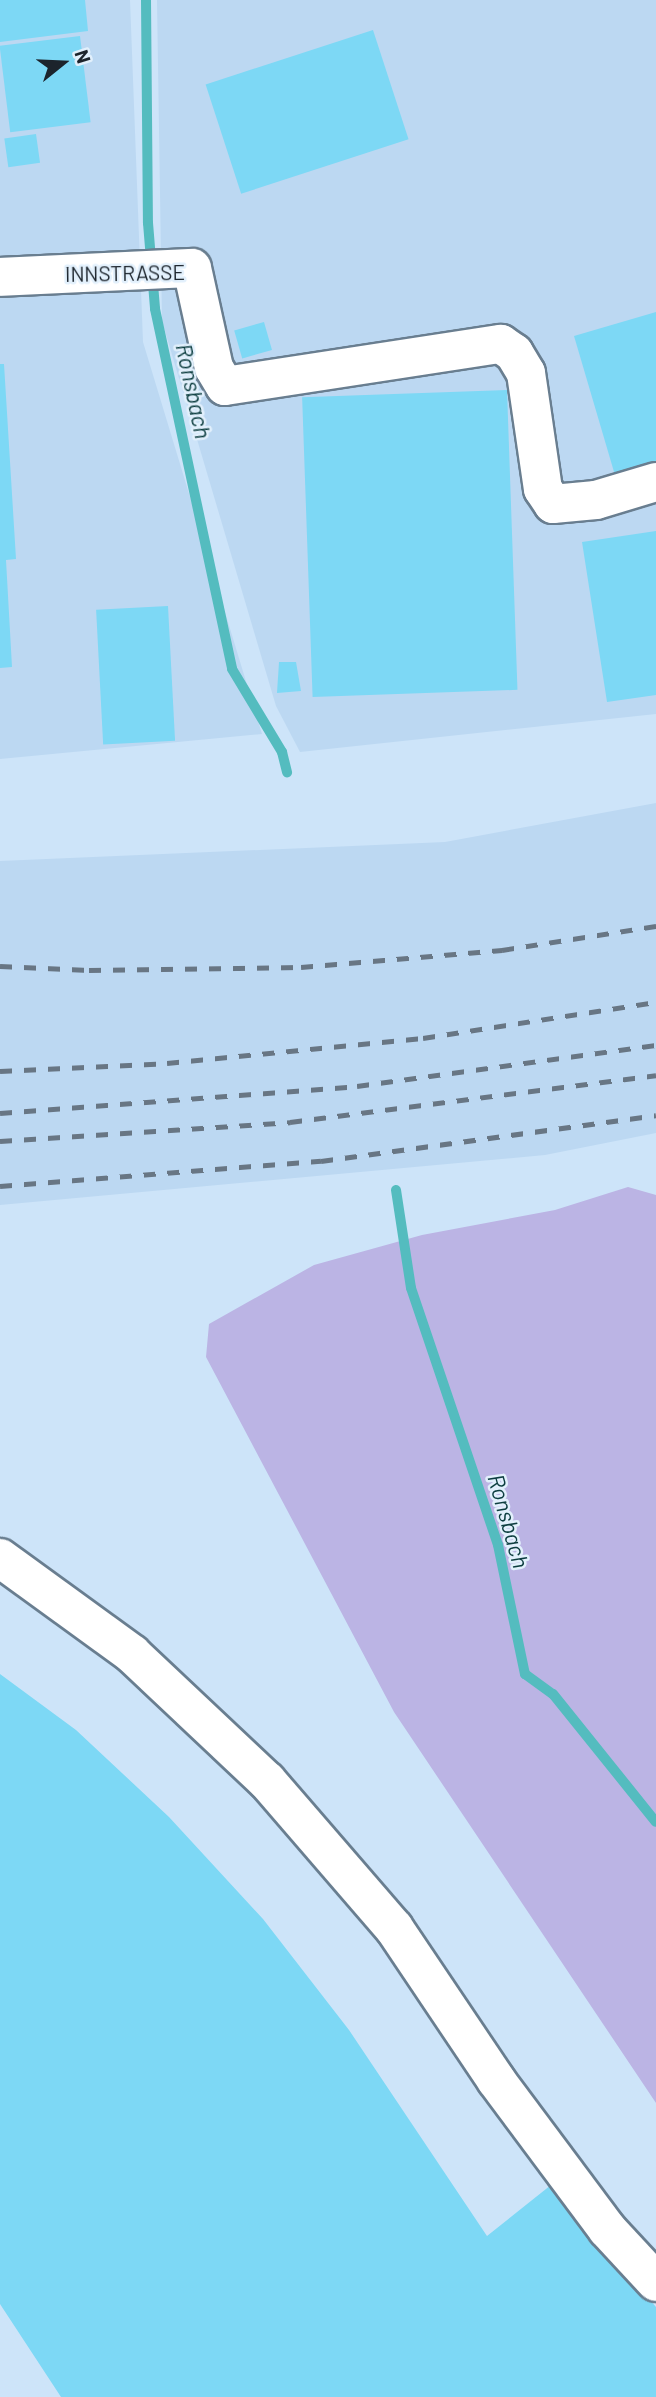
<!DOCTYPE html>
<html>
<head>
<meta charset="utf-8">
<style>
	body { margin:0 }
	#map { position:relative; width:656px; height:2397px; overflow:hidden; background:#cde4f9; font-family:Barlow,sans-serif }
	div>[style] { position:absolute }
	.built>* { inset:0; background:#bcd8f2 }
	.green>* { inset:0; background:#bbb4e4 }
	.stream>* { height:10px; margin:-5px; padding:0 5px; transform-origin:5px; border-radius:5px; background:#54bcbf }
	.building>* { inset:0; background:#7dd8f5; transform-origin:0 0 }
	.roads { filter:drop-shadow(2px 0 #697e90) drop-shadow(-2px 0 #697e90) drop-shadow(0 2px #697e90) drop-shadow(0 -2px #697e90) }
	.minor>* { height:38px; margin:-19px; padding:0 19px; transform-origin:19px; border-radius:19px; background:#fff }
	.rail>* { height:5px; margin-top:-2.5px; transform-origin:0; background:repeating-linear-gradient(90deg,#687684 0 12px,transparent 0 24px) }
	span { translate:-50% -50%; white-space:nowrap; text-align:center; line-height:1.15; -webkit-text-stroke:5px #e2f0fc; paint-order:stroke }
	.street-label { font-size:21px; color:#1c242c }
	.water-label { font-size:23px; color:#0d3e40; font-style:italic }
	.north { position:absolute; left:28px; top:28px; width:70px; height:70px; -webkit-text-stroke:5px #e2f0fc; paint-order:stroke; rotate:72deg; font-size:19px; font-weight:700; line-height:28px; text-align:center; color:#1c242c }
	.north::after { content:''; display:block; margin:auto; width:24px; height:32px; background:#1c242c; clip-path:polygon(50% 0,100% 100%,50% 72%,0 100%) }
</style>
</head>
<body>
<div id="map">
	<div class="built">
		<i style="clip-path:polygon(0 0,130px 0,143px 342px,262px 734px,0 759px)"></i>
		<i style="clip-path:polygon(157px 0,656px 0,656px 714px,300px 752px,276px 706px,162px 321px)"></i>
		<i style="clip-path:polygon(656px 803px,656px 1133px,545px 1155px,0 1205px,0 861px,445px 842px)"></i>
	</div>
	<div class="green">
		<i style="clip-path:polygon(628px 1187px,656px 1195px,656px 2103px,394px 1712px,206px 1357px,209px 1324px,314px 1265px,422px 1235px,555px 1210px)"></i>
	</div>
	<div class="stream">
		<i style="left:146px;top:0;width:223px;rotate:89.5deg"></i>
		<i style="left:148px;top:223px;width:86px;rotate:85.3deg"></i>
		<i style="left:155px;top:309px;width:368px;rotate:77.9deg"></i>
		<i style="left:232px;top:669px;width:97px;rotate:58.9deg"></i>
		<i style="left:282px;top:752px;width:21px;rotate:76deg"></i>
		<i style="left:396px;top:1190px;width:99px;rotate:81.3deg"></i>
		<i style="left:411px;top:1288px;width:271px;rotate:71.3deg"></i>
		<i style="left:498px;top:1545px;width:132px;rotate:78.2deg"></i>
		<i style="left:525px;top:1674px;width:34px;rotate:36deg"></i>
		<i style="left:553px;top:1694px;width:164px;rotate:51.2deg"></i>
	</div>
	<div class="building">
		<i style="clip-path:polygon(0 0,85px 0,88px 31px,0 42px)"></i>
		<i style="left:373px;top:30px;width:115px;height:176px;rotate:72deg"></i>
		<i style="left:80px;top:36px;width:87px;height:81px;rotate:83deg"></i>
		<i style="left:36px;top:134px;width:29px;height:32px;rotate:82deg"></i>
		<i style="clip-path:polygon(656px 312px,656px 470px,617px 482px,574px 336px)"></i>
		<i style="left:264px;top:322px;width:29px;height:31px;rotate:74deg"></i>
		<i style="clip-path:polygon(0 364px,4px 364px,16px 559px,6px 560px,12px 667px,0 668px)"></i>
		<i style="left:507px;top:390px;width:300px;height:205px;rotate:88deg"></i>
		<i style="clip-path:polygon(656px 531px,656px 695px,607px 702px,582px 542px)"></i>
		<i style="left:168px;top:606px;width:135px;height:72px;rotate:87deg"></i>
		<i style="clip-path:polygon(279px 662px,296px 662px,301px 691px,277px 693px)"></i>
		<i style="clip-path:polygon(0 1674px,76px 1730px,169px 1817px,263px 1919px,349px 2030px,487px 2236px,551px 2185px,656px 2307px,656px 2397px,61px 2397px,0 2304px)"></i>
	</div>
	<div class="roads">
		<div class="minor">
			<i style="left:0;top:277px;width:192px;rotate:-2.7deg"></i>
			<i style="left:192px;top:268px;width:102px;rotate:77.6deg"></i>
			<i style="left:214px;top:368px;width:21px;rotate:59deg"></i>
			<i style="left:225px;top:386px;width:279px;rotate:-8.7deg"></i>
			<i style="left:501px;top:344px;width:16px;rotate:35deg"></i>
			<i style="left:514px;top:353px;width:23px;rotate:59deg"></i>
			<i style="left:526px;top:373px;width:117px;rotate:81.7deg"></i>
			<i style="left:543px;top:489px;width:18px;rotate:56deg"></i>
			<i style="left:553px;top:504px;width:43px;rotate:-5.3deg"></i>
			<i style="left:596px;top:500px;width:63px;rotate:-16.7deg"></i>
			<i style="left:0;top:1558px;width:163px;rotate:36deg"></i>
			<i style="left:132px;top:1654px;width:185px;rotate:43.3deg"></i>
			<i style="left:267px;top:1781px;width:194px;rotate:49.2deg"></i>
			<i style="left:394px;top:1928px;width:183px;rotate:56.1deg"></i>
			<i style="left:496px;top:2080px;width:186px;rotate:53.3deg"></i>
			<i style="left:607px;top:2229px;width:72px;rotate:47.2deg"></i>
		</div>
	</div>
	<div class="rail">
		<i style="left:0;top:966px;width:89px;rotate:2.6deg"></i>
		<i style="left:89px;top:970px;width:212px;rotate:-0.8deg"></i>
		<i style="left:301px;top:967px;width:202px;rotate:-4.8deg"></i>
		<i style="left:502px;top:950px;width:156px;rotate:-8.9deg"></i>
		<i style="left:0;top:1071px;width:167px;rotate:-2.7deg"></i>
		<i style="left:167px;top:1063px;width:257px;rotate:-5.6deg"></i>
		<i style="left:423px;top:1038px;width:236px;rotate:-8.8deg"></i>
		<i style="left:0;top:1113px;width:358px;rotate:-4.3deg"></i>
		<i style="left:357px;top:1086px;width:302px;rotate:-7.8deg"></i>
		<i style="left:0;top:1141px;width:291px;rotate:-3.7deg"></i>
		<i style="left:290px;top:1122px;width:369px;rotate:-7.3deg"></i>
		<i style="left:0;top:1186px;width:322px;rotate:-4.5deg"></i>
		<i style="left:321px;top:1161px;width:338px;rotate:-7.8deg"></i>
	</div>
	<div class="street-label">
		<span style="left:125px;top:273px;rotate:-1deg">INNSTRASSE</span>
	</div>
	<div class="water-label">
		<span style="left:194px;top:391px;rotate:78deg">Ronsbach</span>
		<span style="left:509px;top:1521px;rotate:74deg">Ronsbach</span>
	</div>
	<div class="north">N</div>
</div>
</body>
</html>
